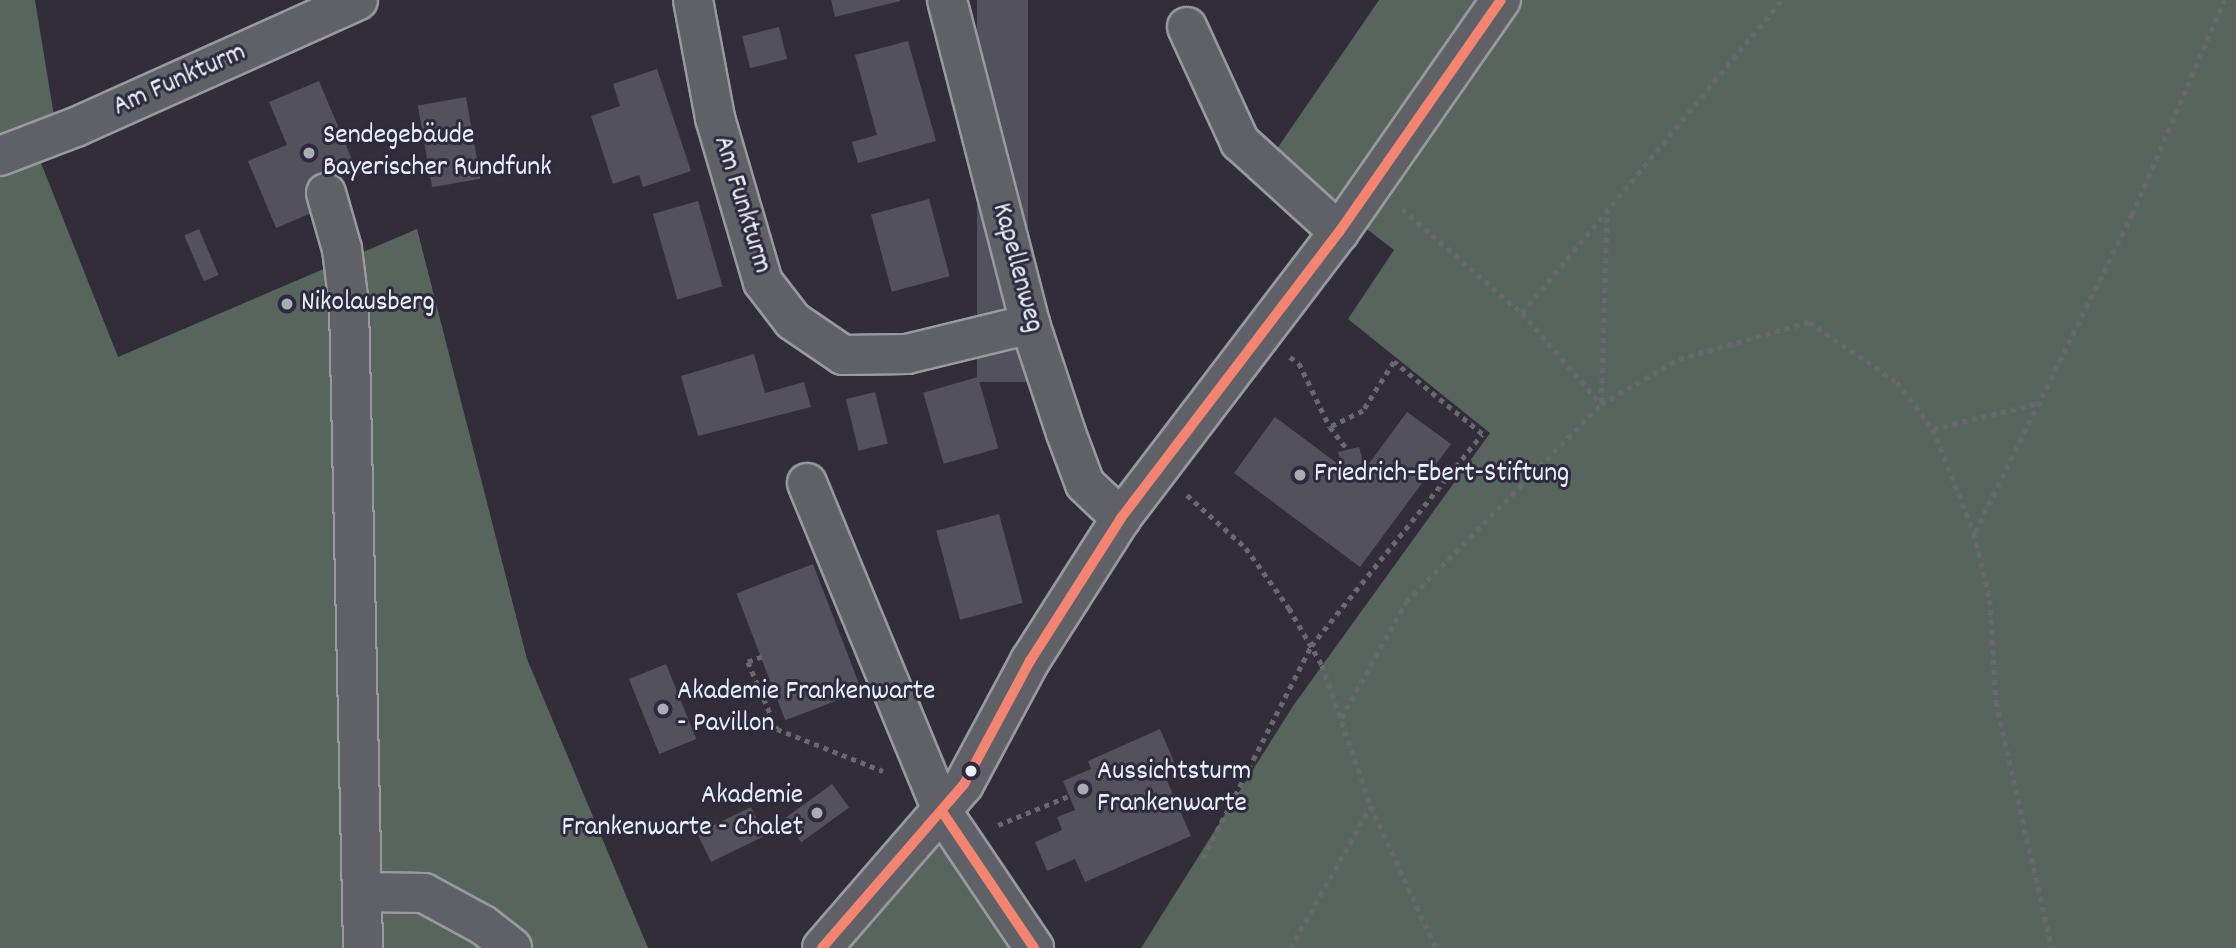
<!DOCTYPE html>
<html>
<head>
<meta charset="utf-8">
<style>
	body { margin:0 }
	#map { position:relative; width:2236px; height:948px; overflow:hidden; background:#312e39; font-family:Dekko,sans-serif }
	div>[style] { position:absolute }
	.green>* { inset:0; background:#58645e }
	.building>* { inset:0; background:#53515b; transform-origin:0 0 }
	.path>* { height:4.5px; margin-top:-2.25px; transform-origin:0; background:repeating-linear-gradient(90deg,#68686f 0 5px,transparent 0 10px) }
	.roads { filter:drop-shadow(2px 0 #98999f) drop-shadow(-2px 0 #98999f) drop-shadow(0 2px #98999f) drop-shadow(0 -2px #98999f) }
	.minor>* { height:38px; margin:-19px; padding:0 19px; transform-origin:19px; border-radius:19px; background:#606067 }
	.bus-1>* { height:10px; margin:-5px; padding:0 5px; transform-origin:5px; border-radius:5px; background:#f48472 }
	.dots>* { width:19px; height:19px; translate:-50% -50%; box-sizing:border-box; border:4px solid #2f2a3d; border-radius:50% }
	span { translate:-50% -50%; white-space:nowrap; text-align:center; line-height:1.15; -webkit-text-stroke:6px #2f2a3d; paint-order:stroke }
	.street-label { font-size:28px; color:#e8f1f8 }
	.poi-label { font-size:28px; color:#e8f1f8 }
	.left { translate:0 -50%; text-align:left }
	.right { translate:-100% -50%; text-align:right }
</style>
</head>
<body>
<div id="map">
	<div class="green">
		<i style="clip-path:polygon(0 0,35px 0,54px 116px,0 135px)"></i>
		<i style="clip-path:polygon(1379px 0,2236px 0,2236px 948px,1141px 948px,1293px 706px,1490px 433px,1348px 319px,1394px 250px,1272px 156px)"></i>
		<i style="clip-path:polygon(39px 158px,118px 357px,417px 229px,527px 659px,648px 948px,0 948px,0 171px)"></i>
		<i style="clip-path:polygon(941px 836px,1026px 948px,840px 948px)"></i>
	</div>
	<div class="building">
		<i style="clip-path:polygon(831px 0,900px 0,900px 1px,835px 17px)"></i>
		<i style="left:977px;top:0;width:51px;height:382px"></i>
		<i style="left:779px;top:27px;width:33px;height:38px;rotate:76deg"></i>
		<i style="clip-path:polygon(908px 41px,936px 141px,858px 163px,852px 142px,877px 135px,855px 55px)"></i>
		<i style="clip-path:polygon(657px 69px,691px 171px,643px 187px,639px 175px,613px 184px,591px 116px,620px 106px,613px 84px)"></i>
		<i style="clip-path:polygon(319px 81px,353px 162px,314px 178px,326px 207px,276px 228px,248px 161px,287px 145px,269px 102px)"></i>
		<i style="left:466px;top:97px;width:83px;height:49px;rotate:80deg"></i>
		<i style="left:929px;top:199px;width:80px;height:60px;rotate:75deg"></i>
		<i style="left:698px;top:201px;width:89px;height:47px;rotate:74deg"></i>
		<i style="left:199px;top:229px;width:50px;height:16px;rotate:67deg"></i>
		<i style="clip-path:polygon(754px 354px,765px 393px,804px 382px,811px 407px,698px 436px,681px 376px)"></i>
		<i style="left:978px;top:377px;width:74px;height:57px;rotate:74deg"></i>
		<i style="left:875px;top:392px;width:53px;height:30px;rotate:76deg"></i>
		<i style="clip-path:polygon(1407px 412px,1451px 444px,1360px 567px,1234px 473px,1275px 417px,1342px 467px,1338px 452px,1359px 447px,1365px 469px)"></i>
		<i style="left:999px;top:514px;width:92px;height:65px;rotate:75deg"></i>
		<i style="left:813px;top:564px;width:136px;height:82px;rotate:69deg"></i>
		<i style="left:666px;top:664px;width:81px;height:40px;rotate:68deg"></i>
		<i style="clip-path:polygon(1160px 729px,1175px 764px,1162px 769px,1191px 836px,1085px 882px,1075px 859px,1047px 871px,1035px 842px,1062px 830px,1057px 817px,1075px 810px,1063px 781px,1091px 769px,1088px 761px)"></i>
		<i style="left:832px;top:784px;width:29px;height:59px;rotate:54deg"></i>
		<i style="left:751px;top:807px;width:32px;height:60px;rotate:64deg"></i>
	</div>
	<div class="path">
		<i style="left:1402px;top:209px;width:159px;rotate:40.9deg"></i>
		<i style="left:1522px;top:313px;width:121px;rotate:49deg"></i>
		<i style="left:1522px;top:313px;width:407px;rotate:-50.3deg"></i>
		<i style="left:1290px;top:357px;width:11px;rotate:34deg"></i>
		<i style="left:1299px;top:363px;width:71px;rotate:64.2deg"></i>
		<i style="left:1330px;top:427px;width:29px;rotate:52deg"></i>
		<i style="left:1601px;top:403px;width:190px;rotate:-88.2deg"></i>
		<i style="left:1933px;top:429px;width:110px;rotate:-13.7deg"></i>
		<i style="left:1187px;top:495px;width:79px;rotate:41.9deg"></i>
		<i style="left:1246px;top:548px;width:74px;rotate:54.4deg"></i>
		<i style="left:1289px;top:608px;width:66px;rotate:59.9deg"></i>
		<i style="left:1322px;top:665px;width:149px;rotate:70.8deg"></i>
		<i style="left:1371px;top:806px;width:156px;rotate:65.4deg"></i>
		<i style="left:1975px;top:532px;width:354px;rotate:-63.7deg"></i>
		<i style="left:2132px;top:215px;width:234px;rotate:-66.8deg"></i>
		<i style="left:762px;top:657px;width:15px;rotate:160deg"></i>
		<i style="left:748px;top:662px;width:73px;rotate:66.6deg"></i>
		<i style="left:777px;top:729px;width:114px;rotate:21.6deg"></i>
		<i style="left:1341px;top:718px;width:133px;rotate:-60.7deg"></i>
		<i style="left:1406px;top:602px;width:278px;rotate:-45.4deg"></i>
		<i style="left:1601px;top:404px;width:90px;rotate:-30deg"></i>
		<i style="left:1679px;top:359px;width:135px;rotate:-15.9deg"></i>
		<i style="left:1809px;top:322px;width:107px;rotate:34.3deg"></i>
		<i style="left:1897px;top:382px;width:59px;rotate:52.5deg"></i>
		<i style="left:1933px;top:429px;width:112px;rotate:68.5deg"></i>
		<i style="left:1974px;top:533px;width:69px;rotate:76.6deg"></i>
		<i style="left:1990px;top:600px;width:102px;rotate:86.6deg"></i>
		<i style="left:1996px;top:702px;width:252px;rotate:77.2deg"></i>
		<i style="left:998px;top:825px;width:79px;rotate:-22.3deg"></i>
		<i style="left:1203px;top:858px;width:238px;rotate:-63deg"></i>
		<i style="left:1311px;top:646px;width:272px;rotate:-51.1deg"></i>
		<i style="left:1482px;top:434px;width:114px;rotate:-140.7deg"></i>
		<i style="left:1394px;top:362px;width:58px;rotate:122.3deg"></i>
		<i style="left:1363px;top:411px;width:37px;rotate:154deg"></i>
		<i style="left:1290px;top:948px;width:163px;rotate:-60.3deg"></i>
	</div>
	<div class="roads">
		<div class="minor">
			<i style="left:693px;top:0;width:120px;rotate:79.4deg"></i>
			<i style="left:715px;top:118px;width:171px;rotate:73.7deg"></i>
			<i style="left:763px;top:282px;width:49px;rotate:52.4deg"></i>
			<i style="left:793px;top:321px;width:60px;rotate:34.2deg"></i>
			<i style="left:843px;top:355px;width:64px;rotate:-0.9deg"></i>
			<i style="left:907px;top:354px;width:127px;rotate:-13.7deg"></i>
			<i style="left:947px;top:0;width:334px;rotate:75.6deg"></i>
			<i style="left:1030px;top:324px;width:115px;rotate:71.7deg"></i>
			<i style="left:1066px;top:433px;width:54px;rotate:69.6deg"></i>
			<i style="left:1085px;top:484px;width:50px;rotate:43.4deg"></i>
			<i style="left:1187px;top:27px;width:127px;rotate:65.3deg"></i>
			<i style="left:1240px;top:142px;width:134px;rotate:42.3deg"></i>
			<i style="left:0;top:156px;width:81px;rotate:-20.9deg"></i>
			<i style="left:76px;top:127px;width:309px;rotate:-24.2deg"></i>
			<i style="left:326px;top:193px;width:58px;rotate:74.1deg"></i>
			<i style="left:342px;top:249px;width:56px;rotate:82.9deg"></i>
			<i style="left:349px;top:305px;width:643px;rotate:88.75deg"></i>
			<i style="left:807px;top:483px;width:357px;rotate:67.6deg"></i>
			<i style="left:943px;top:813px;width:163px;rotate:56deg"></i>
			<i style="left:362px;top:892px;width:62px;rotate:0.9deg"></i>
			<i style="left:424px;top:893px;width:67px;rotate:28.5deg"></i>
			<i style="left:483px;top:925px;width:37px;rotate:38deg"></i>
			<i style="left:822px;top:948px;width:217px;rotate:-49.1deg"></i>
			<i style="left:964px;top:784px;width:140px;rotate:-61.8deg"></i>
			<i style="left:1030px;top:661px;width:169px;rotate:-57.5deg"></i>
			<i style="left:1121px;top:518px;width:360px;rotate:-52.7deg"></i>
			<i style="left:1339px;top:232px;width:283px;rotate:-55.1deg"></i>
		</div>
	</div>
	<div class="bus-1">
		<i style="left:943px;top:813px;width:163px;rotate:56deg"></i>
		<i style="left:822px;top:948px;width:217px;rotate:-49.1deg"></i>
		<i style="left:964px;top:784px;width:140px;rotate:-61.8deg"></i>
		<i style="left:1030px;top:661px;width:169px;rotate:-57.5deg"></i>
		<i style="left:1121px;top:518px;width:360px;rotate:-52.7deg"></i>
		<i style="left:1339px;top:232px;width:283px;rotate:-55.1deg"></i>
	</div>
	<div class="dots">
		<i style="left:309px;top:153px;background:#a8adb5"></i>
		<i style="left:287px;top:304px;background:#a8adb5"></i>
		<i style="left:1300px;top:475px;background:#a8adb5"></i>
		<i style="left:663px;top:709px;background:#a8adb5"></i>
		<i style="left:971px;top:771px;background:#e8f1f8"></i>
		<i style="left:1083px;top:789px;background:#a8adb5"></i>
		<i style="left:817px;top:813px;background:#a8adb5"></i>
	</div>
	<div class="street-label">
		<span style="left:180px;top:81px;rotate:-24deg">Am Funkturm</span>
		<span style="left:741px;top:205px;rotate:73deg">Am Funkturm</span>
		<span style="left:1016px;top:268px;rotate:75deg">Kapellenweg</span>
	</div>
	<div class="poi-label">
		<span class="left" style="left:323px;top:153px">Sendegebäude<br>Bayerischer Rundfunk</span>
		<span class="left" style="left:301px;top:304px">Nikolausberg</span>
		<span class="left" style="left:1314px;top:475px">Friedrich-Ebert-Stiftung</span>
		<span class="left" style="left:677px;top:709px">Akademie Frankenwarte<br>- Pavillon</span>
		<span class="left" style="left:1097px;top:789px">Aussichtsturm<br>Frankenwarte</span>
		<span class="right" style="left:803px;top:813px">Akademie<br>Frankenwarte - Chalet</span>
	</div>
</div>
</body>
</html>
